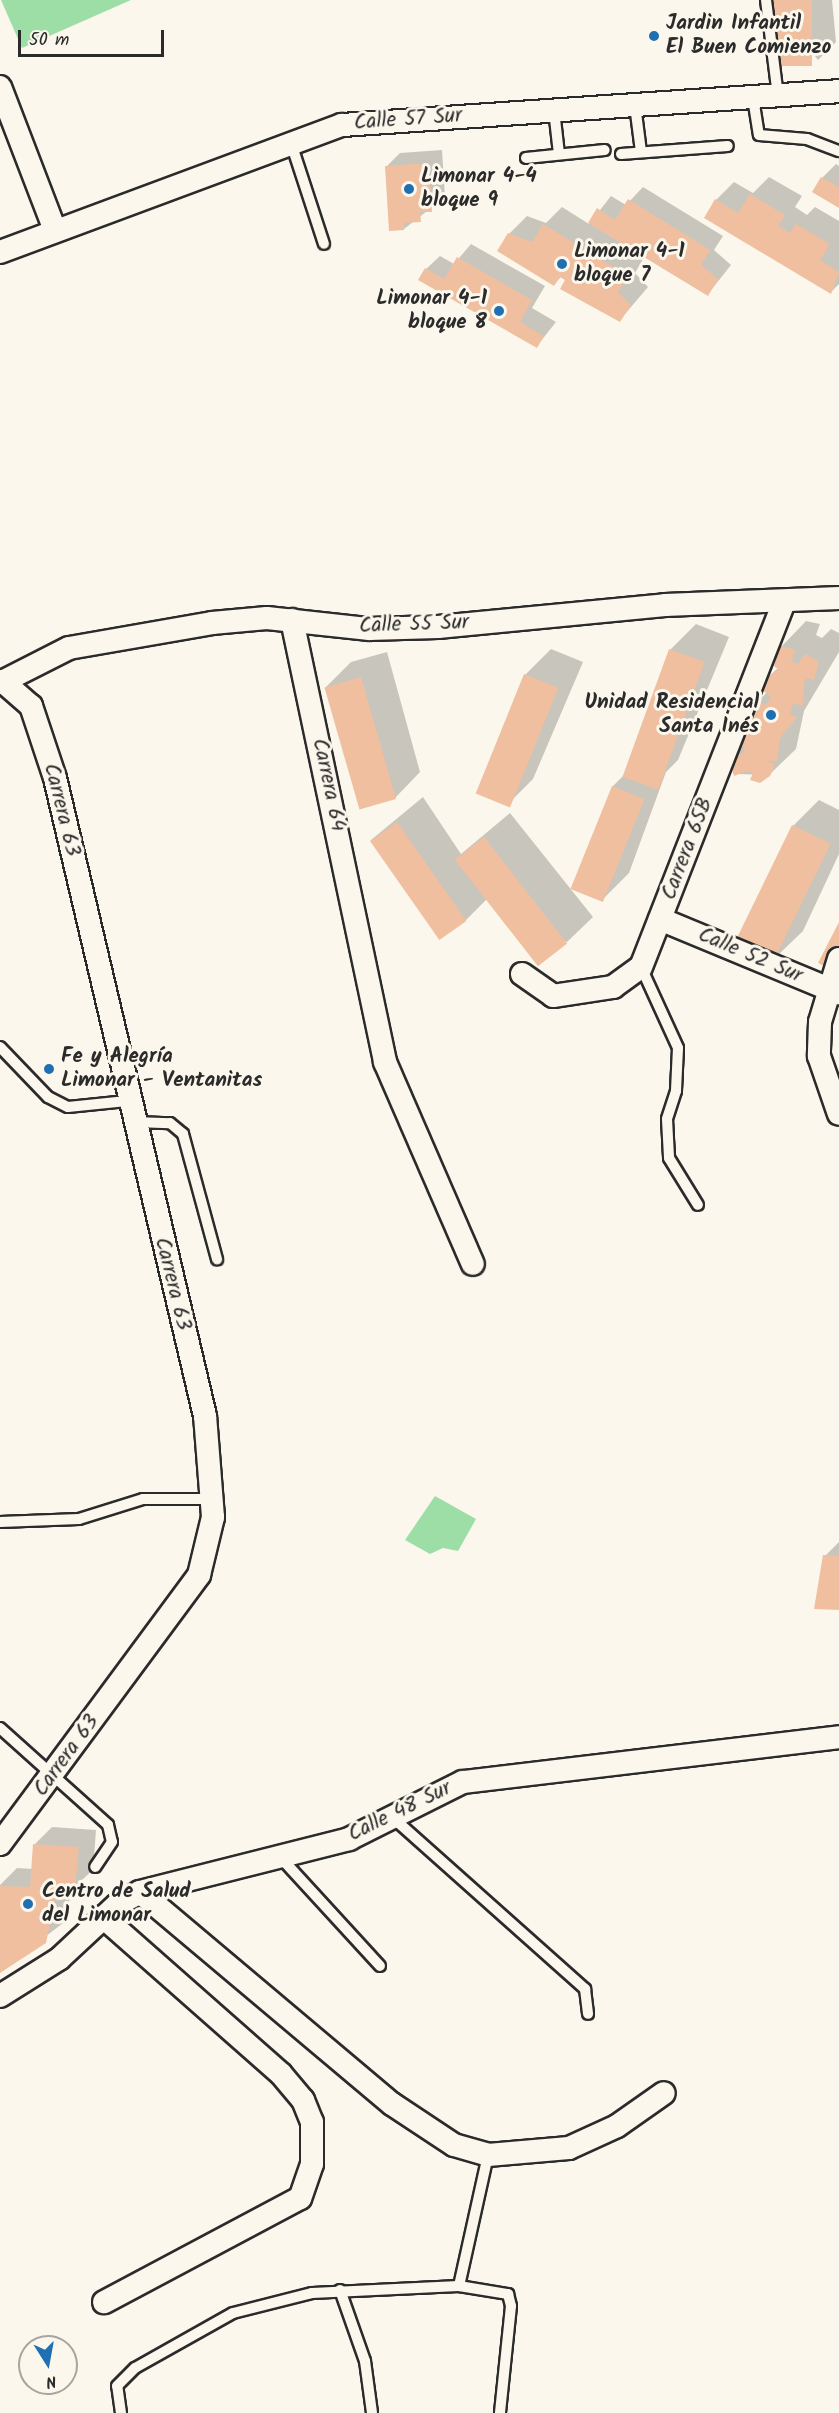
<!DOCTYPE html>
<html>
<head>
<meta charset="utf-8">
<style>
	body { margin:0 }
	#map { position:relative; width:839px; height:2413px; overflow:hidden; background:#fbf7ec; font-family:Kalam,sans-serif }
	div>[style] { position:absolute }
	.green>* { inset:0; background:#9ddea7 }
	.shadow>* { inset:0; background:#0003 }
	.building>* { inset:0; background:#f0bfa0; transform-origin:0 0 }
	.roads { filter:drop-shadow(2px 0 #2b2b2b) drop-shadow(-2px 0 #2b2b2b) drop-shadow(0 2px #2b2b2b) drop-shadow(0 -2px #2b2b2b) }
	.service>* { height:10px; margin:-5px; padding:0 5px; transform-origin:5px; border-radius:5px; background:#fbf7ec }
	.minor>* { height:22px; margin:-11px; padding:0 11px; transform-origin:11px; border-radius:11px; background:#fbf7ec }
	.dots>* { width:16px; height:16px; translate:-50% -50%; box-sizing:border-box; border:3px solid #fbf7ec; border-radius:50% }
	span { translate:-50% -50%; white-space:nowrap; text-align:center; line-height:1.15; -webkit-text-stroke:6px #fbf7ec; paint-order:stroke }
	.poi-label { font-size:21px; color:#2b2b2b; font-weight:700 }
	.left { translate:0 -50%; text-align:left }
	.right { translate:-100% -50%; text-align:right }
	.street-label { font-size:21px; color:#2b2b2b }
	.north { position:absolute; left:18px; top:2335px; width:60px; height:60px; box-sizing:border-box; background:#fbf7ec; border:2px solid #a8a59f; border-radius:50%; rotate:169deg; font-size:16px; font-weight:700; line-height:24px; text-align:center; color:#2b2b2b }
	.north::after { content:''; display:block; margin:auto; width:21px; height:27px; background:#1f6fb2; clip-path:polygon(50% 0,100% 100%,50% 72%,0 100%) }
	.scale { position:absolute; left:18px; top:30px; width:146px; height:27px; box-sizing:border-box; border:3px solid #2b2b2b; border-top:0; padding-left:8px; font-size:18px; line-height:21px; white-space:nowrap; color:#2b2b2b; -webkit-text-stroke:4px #fbf7ec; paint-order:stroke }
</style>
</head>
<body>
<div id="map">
	<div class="green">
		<i style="clip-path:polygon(1px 0,131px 0,22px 48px)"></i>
		<i style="clip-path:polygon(435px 1496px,476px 1519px,458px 1551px,443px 1548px,430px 1554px,405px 1540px)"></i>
	</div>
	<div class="shadow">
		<i style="clip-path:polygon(772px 0,832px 0,836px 42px,818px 60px)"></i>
		<i style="clip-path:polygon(442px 150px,445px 197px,404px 229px,386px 167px,400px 153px)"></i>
		<i style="clip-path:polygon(836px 164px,839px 166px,839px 207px,822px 178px)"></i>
		<i style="clip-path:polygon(769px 177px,802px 196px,795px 207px,807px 215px,815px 207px,839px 221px,839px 284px,831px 292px,716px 200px,734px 182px,753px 193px)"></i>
		<i style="clip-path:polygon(643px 187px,723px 236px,714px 250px,731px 265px,708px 294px,645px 256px,635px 273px,648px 287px,620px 320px,562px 276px,554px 284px,509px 234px,527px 216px,546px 223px,562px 207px,589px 224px,611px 196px,626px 205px)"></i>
		<i style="clip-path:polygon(471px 244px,545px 286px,532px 308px,556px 322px,537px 346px,426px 269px,440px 256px,454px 264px)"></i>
		<i style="clip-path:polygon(806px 621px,820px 624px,816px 635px,822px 638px,831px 629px,839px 633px,839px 652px,804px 711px,796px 749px,769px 775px,735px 774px,736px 752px,753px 731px,757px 703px,767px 692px,765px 680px,779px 667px,781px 647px)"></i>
		<i style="clip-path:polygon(696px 624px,729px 637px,678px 760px,666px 772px,629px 873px,603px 899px,613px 786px,624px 775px,670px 650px)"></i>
		<i style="clip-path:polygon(551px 649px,583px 662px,533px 779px,507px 805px,525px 675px)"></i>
		<i style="clip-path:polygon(387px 652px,420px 772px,395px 798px,325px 688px,351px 662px)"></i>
		<i style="clip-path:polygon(423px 797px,461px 854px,510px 813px,593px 917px,567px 942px,488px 898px,465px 921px,371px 840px)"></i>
		<i style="clip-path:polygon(819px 800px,839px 810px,839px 854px,803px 931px,777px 956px,793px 826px)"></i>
		<i style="clip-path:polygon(839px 1542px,839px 1609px,825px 1556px)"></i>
		<i style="clip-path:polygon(52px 1827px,96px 1830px,93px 1870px,73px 1888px,63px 1923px,0 1972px,0 1885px,17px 1868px,33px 1869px,34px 1845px)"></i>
	</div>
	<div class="building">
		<i style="left:771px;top:0;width:41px;height:66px"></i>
		<i style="clip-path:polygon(429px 163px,432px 212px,420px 212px,421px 222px,404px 223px,404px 230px,389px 231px,385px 166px)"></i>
		<i style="clip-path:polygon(821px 177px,839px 187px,839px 208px,812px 192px)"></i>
		<i style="clip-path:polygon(750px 194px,785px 215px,778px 226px,790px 233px,796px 224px,830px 244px,820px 260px,839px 272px,831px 294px,704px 218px,715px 199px,738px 213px)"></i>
		<i style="clip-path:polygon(628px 199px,710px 250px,701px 265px,718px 279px,708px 296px,588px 223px,597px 208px,615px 220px)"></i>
		<i style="clip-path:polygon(543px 224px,628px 276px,618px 292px,631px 305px,620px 322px,560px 289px,565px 280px,560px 277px,554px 286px,497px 251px,508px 233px,532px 242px)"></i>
		<i style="clip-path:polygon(457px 257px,532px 300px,520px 322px,544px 336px,537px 348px,418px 280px,425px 268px,444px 279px)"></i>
		<i style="clip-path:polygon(779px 646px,796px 650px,791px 661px,798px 664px,805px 654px,819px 661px,814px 680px,806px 678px,804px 684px,803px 705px,793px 704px,790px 714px,797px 717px,780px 738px,777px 761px,767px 761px,775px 765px,770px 776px,760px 783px,750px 780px,753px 773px,747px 771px,734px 776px,730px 763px,734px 751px,743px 754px,745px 748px,737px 746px,751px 731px,755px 702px,766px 705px,771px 697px,761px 689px,764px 680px,778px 669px,774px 666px)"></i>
		<i style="left:669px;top:649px;width:38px;height:136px;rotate:20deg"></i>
		<i style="left:524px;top:674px;width:37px;height:129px;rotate:22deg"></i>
		<i style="left:361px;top:677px;width:127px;height:38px;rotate:74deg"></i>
		<i style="left:612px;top:786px;width:35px;height:111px;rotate:22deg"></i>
		<i style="left:397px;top:822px;width:121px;height:33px;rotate:55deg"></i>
		<i style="left:792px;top:825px;width:43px;height:131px;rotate:26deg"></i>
		<i style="left:484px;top:837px;width:135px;height:37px;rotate:52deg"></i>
		<i style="clip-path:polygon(839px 922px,839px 973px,818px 963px)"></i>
		<i style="clip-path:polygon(823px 1555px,839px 1556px,839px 1610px,814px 1609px)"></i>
		<i style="clip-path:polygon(33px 1844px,79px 1847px,75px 1889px,57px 1888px,46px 1943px,0 1973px,0 1886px,30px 1887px)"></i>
	</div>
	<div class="roads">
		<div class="service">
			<i style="left:766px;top:0;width:97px;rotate:82.9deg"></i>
			<i style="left:753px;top:98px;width:37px;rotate:81deg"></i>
			<i style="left:759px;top:135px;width:48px;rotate:4.8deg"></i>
			<i style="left:807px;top:139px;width:34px;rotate:21deg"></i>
			<i style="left:635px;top:105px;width:47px;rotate:82.7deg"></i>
			<i style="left:554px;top:110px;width:44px;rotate:83.5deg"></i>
			<i style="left:291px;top:143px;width:106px;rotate:71.9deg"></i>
			<i style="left:621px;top:154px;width:107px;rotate:-4.3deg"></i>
			<i style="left:526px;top:158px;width:79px;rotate:-5.8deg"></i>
			<i style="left:641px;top:967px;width:89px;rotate:65.4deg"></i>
			<i style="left:678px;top:1048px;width:43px;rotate:92.7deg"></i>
			<i style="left:676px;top:1091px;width:29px;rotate:108deg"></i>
			<i style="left:667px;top:1119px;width:39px;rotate:87deg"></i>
			<i style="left:669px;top:1158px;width:55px;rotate:58.3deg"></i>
			<i style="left:0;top:1047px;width:69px;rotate:46.2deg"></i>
			<i style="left:48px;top:1097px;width:22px;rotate:27deg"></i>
			<i style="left:68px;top:1107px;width:59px;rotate:-5.8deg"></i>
			<i style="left:134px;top:1122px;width:36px;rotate:2deg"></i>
			<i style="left:170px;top:1123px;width:17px;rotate:40deg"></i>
			<i style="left:183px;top:1134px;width:130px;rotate:74.8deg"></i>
			<i style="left:0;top:1522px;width:79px;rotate:-2.2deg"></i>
			<i style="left:79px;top:1519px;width:67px;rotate:-17.4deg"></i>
			<i style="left:143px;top:1499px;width:69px"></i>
			<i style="left:0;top:1728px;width:145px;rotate:41.9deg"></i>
			<i style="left:108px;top:1825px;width:17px;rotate:77deg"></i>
			<i style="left:112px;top:1842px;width:30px;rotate:124deg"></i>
			<i style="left:392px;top:1817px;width:259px;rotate:41.7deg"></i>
			<i style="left:585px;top:1989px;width:25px;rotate:83deg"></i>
			<i style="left:282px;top:1859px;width:145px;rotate:47.5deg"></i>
			<i style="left:459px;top:2286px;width:50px;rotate:9.3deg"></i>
			<i style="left:508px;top:2294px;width:12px;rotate:76deg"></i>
			<i style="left:511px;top:2306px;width:108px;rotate:95.9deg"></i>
			<i style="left:340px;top:2290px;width:75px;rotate:70.6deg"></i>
			<i style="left:365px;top:2361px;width:52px;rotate:82.3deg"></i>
			<i style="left:121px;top:2413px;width:27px;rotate:-98deg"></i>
			<i style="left:117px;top:2386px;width:25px;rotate:-45deg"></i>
			<i style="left:135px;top:2368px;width:112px;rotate:-29.3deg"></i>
			<i style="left:233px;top:2313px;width:81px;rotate:-14.2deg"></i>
			<i style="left:312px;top:2293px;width:147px;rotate:-2.7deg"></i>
			<i style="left:459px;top:2286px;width:134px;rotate:-77.5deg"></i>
		</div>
		<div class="minor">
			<i style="left:0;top:87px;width:153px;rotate:69deg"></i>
			<i style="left:0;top:252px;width:365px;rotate:-20.4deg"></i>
			<i style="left:342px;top:125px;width:498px;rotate:-3.9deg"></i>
			<i style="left:292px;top:620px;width:452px;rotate:78.1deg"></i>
			<i style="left:385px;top:1062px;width:220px;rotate:66.5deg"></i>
			<i style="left:0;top:683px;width:77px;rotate:-26.9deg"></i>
			<i style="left:69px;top:648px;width:145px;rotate:-9.9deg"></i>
			<i style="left:212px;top:623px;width:55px;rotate:-5.2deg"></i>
			<i style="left:267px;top:618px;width:103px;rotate:6.2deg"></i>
			<i style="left:369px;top:629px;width:69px;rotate:-1.7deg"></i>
			<i style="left:438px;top:627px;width:228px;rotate:-5.5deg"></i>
			<i style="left:665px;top:605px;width:174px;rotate:-2.3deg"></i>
			<i style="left:660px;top:919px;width:194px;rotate:22.5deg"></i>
			<i style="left:839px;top:959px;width:66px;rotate:106.8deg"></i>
			<i style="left:820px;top:1022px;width:34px;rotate:92deg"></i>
			<i style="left:819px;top:1056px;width:61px;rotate:71deg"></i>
			<i style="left:522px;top:974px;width:38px;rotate:35deg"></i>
			<i style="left:553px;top:996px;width:61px;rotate:-8.5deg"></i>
			<i style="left:613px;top:987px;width:34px;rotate:-36deg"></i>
			<i style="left:641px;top:967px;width:389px;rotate:-68.6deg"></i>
			<i style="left:0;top:1844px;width:335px;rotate:-53.5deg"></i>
			<i style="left:199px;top:1575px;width:60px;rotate:-76.4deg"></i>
			<i style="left:213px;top:1517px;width:101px;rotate:-94.5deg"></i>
			<i style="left:205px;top:1416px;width:655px;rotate:-103.23deg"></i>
			<i style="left:55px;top:778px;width:76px;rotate:-108.4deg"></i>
			<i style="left:31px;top:706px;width:38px;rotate:-139deg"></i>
			<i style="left:140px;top:1892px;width:329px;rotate:40.1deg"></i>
			<i style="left:392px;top:2104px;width:74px;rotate:33.5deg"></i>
			<i style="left:454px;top:2145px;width:35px;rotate:16deg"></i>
			<i style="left:488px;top:2155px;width:81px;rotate:-4.9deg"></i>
			<i style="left:569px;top:2148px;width:53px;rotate:-24.6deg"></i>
			<i style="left:617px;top:2126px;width:57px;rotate:-35.1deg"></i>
			<i style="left:103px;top:1917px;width:237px;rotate:41.4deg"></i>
			<i style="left:281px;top:2074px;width:34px;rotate:50deg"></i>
			<i style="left:303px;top:2100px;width:24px;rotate:68deg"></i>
			<i style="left:312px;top:2122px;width:42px;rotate:90deg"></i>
			<i style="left:312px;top:2164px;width:36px;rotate:109deg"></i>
			<i style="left:300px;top:2198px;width:222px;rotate:152deg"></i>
			<i style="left:0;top:1996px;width:70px;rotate:-32.1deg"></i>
			<i style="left:59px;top:1959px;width:79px;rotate:-43deg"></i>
			<i style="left:117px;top:1905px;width:26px;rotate:-29deg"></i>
			<i style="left:140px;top:1892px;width:216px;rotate:-14.2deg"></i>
			<i style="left:349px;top:1839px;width:127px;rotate:-26.6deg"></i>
			<i style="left:463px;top:1782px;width:379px;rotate:-6.8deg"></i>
		</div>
	</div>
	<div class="dots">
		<i style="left:654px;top:36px;background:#1f6fb2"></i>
		<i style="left:409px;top:189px;background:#1f6fb2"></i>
		<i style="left:562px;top:264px;background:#1f6fb2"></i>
		<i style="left:499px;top:311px;background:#1f6fb2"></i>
		<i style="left:771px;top:715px;background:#1f6fb2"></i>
		<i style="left:49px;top:1069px;background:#1f6fb2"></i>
		<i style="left:28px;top:1904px;background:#1f6fb2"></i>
	</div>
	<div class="poi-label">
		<span class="left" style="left:666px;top:36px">Jardin Infantil<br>El Buen Comienzo</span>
		<span class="left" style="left:421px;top:189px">Limonar 4-4<br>bloque 9</span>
		<span class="left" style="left:574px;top:264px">Limonar 4-1<br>bloque 7</span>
		<span class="right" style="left:487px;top:311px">Limonar 4-1<br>bloque 8</span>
		<span class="right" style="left:759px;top:715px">Unidad Residencial<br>Santa Inés</span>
		<span class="left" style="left:61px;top:1069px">Fe y Alegría<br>Limonar - Ventanitas</span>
		<span class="left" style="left:42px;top:1904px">Centro de Salud<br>del Limonar</span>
	</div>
	<div class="street-label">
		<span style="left:408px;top:120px;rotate:-4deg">Calle 57 Sur</span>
		<span style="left:414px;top:625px;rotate:-2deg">Calle 55 Sur</span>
		<span style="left:328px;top:785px;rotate:78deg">Carrera 64</span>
		<span style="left:61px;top:810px;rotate:76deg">Carrera 63</span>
		<span style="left:688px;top:849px;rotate:-69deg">Carrera 65B</span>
		<span style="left:750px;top:956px;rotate:23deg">Calle 52 Sur</span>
		<span style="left:172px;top:1284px;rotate:76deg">Carrera 63</span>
		<span style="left:67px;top:1756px;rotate:-54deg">Carrera 63</span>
		<span style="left:400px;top:1812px;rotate:-26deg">Calle 48 Sur</span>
	</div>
	<div class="north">N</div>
	<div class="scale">50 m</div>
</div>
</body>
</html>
